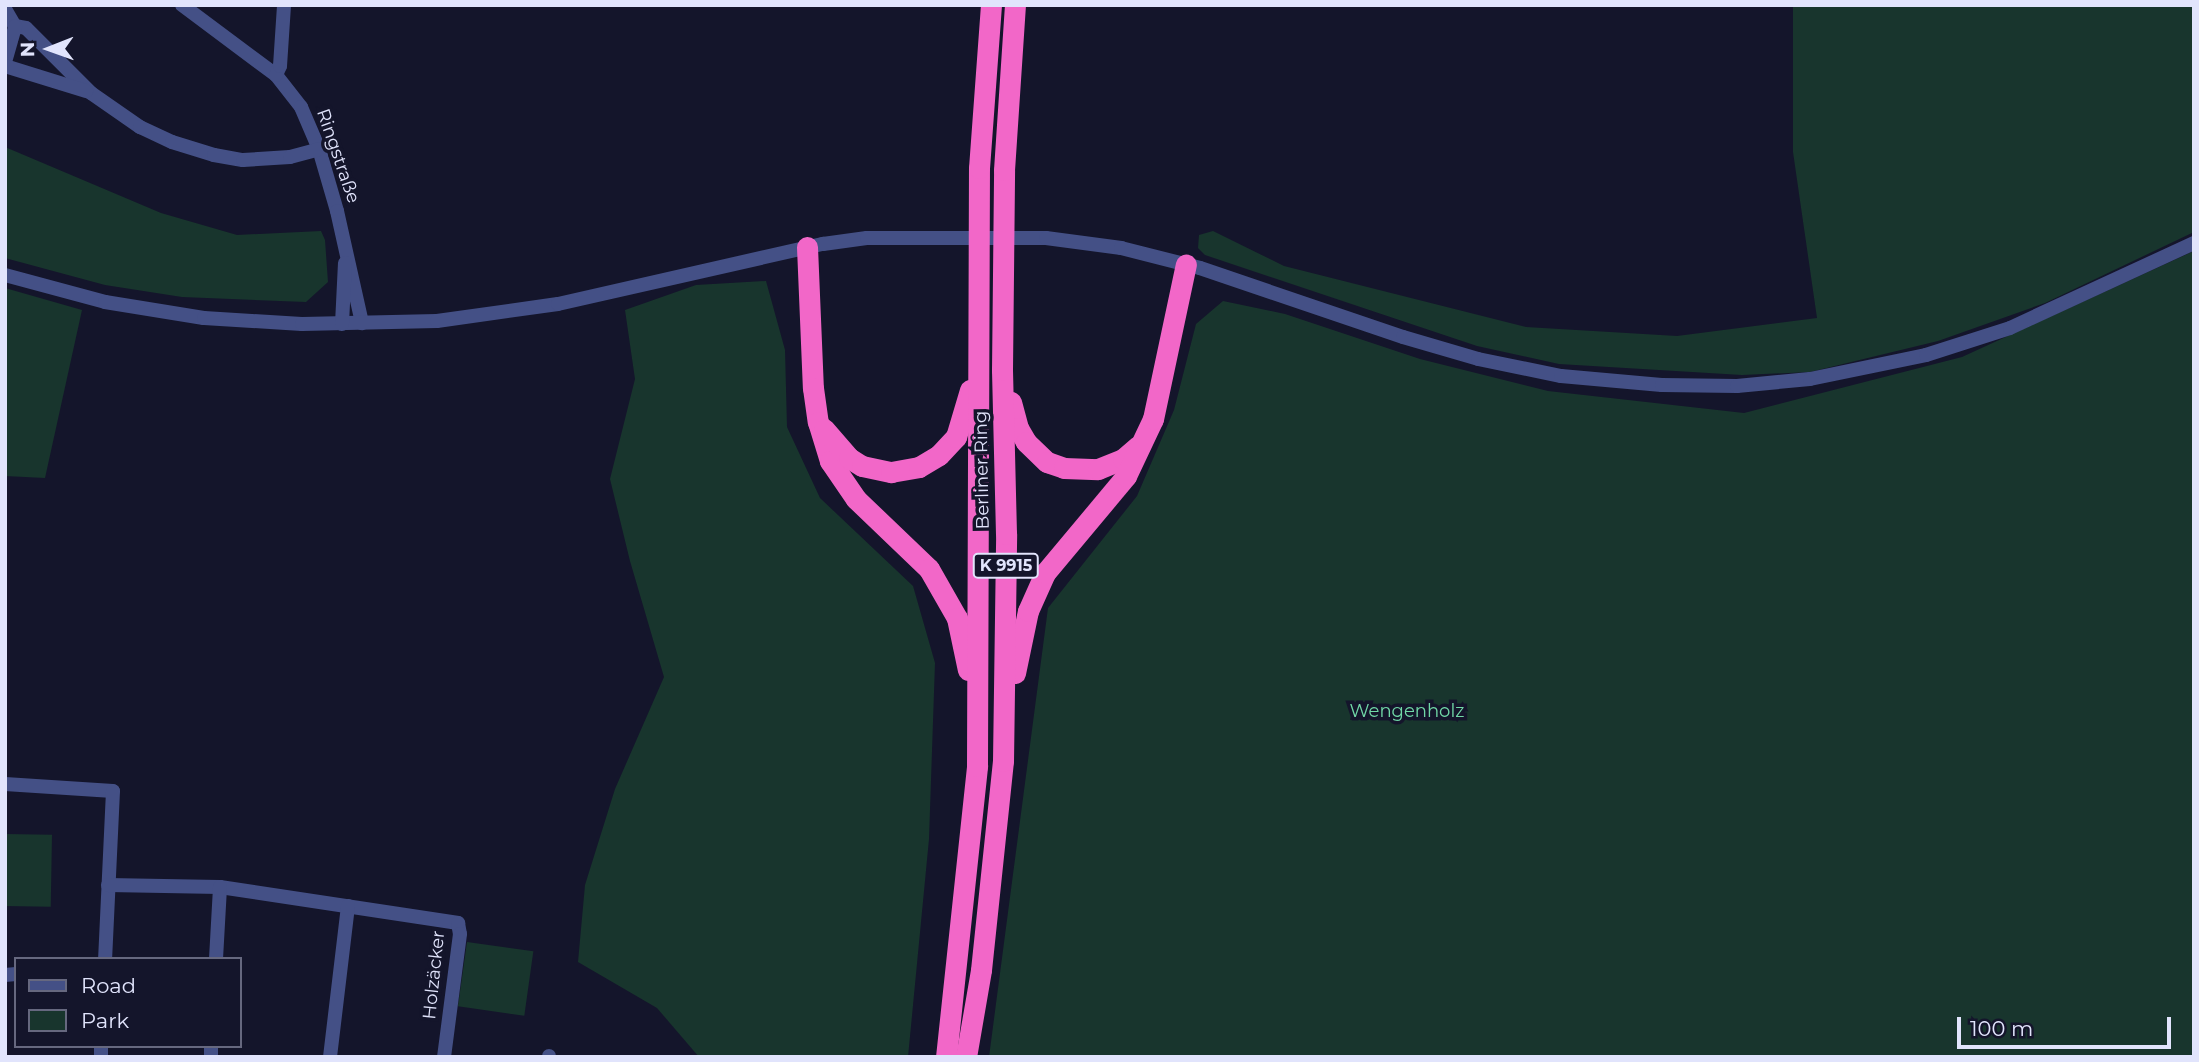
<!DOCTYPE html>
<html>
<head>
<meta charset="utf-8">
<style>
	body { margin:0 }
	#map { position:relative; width:2199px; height:1062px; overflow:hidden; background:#14152b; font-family:Montserrat,sans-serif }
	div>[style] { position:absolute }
	.green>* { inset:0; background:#18352d; transform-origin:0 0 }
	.minor>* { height:14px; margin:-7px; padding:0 7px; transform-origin:7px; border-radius:7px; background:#445086 }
	.highway>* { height:21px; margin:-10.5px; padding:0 10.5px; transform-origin:10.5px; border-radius:10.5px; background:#f267c8 }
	span { translate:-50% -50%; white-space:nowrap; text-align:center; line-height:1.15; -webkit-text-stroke:7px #14152b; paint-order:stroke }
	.shield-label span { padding:2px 5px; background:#14152b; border:2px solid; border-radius:5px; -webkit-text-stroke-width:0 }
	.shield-label { font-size:16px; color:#e1e4fc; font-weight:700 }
	.street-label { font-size:18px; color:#e1e4fc }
	.park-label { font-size:18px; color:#71d8a7 }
	.frame { position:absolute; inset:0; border:7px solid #e1e4fc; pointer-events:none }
	.legend { position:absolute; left:14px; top:957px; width:228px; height:91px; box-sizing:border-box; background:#14152b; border:2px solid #66687f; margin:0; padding:9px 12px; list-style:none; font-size:21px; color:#e1e4fc }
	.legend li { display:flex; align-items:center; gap:14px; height:35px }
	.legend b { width:35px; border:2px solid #66687f }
	.north { position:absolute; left:14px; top:14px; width:70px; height:70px; -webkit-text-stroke:5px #14152b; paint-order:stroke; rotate:269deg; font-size:19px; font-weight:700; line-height:28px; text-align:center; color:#e1e4fc }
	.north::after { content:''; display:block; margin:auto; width:24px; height:32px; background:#e1e4fc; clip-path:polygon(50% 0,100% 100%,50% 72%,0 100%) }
	.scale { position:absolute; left:1957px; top:1017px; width:214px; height:32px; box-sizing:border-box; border:4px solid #e1e4fc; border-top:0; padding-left:9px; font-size:21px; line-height:24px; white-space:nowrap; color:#e1e4fc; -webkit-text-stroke:5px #14152b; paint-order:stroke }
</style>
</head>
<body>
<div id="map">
	<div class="green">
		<i style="clip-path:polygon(1793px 5px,2194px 5px,2194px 232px,2045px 303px,1938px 341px,1810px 372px,1742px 375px,1559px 364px,1477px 346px,1205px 255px,1198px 248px,1199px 235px,1213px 231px,1284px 266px,1526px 327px,1677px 336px,1817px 318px,1793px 152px)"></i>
		<i style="clip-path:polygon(5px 147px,161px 213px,237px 235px,321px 231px,325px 240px,328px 282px,306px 302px,182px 297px,105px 285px,5px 258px)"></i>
		<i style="clip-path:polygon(2194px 251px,2194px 1057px,989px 1057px,1048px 608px,1137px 496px,1174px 410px,1196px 324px,1223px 301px,1285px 314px,1420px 359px,1548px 391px,1744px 413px,1962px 357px)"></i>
		<i style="clip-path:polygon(766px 281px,785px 350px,787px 427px,820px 498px,913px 586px,935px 663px,929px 839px,908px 1057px,699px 1057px,657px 1008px,578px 962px,585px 885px,615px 789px,664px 677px,630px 561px,610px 479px,635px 379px,625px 310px,696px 285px)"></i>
		<i style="clip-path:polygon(5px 288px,82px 310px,45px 478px,5px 476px)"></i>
		<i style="left:5px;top:834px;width:47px;height:72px;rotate:1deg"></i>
		<i style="left:467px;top:942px;width:67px;height:65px;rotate:8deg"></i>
	</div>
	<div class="minor">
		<i style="left:182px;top:5px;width:117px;rotate:36.7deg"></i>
		<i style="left:276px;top:75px;width:41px;rotate:52deg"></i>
		<i style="left:301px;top:107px;width:46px;rotate:66.8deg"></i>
		<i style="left:319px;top:149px;width:65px;rotate:73.8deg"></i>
		<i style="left:337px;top:211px;width:115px;rotate:77.4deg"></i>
		<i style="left:5px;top:9px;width:20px;rotate:60deg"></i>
		<i style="left:15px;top:26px;width:11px;rotate:10deg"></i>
		<i style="left:26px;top:28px;width:92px;rotate:45deg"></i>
		<i style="left:91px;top:93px;width:60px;rotate:34.8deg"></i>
		<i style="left:140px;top:127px;width:35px;rotate:25deg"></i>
		<i style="left:172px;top:142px;width:44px;rotate:17.2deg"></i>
		<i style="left:214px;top:155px;width:29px;rotate:10deg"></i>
		<i style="left:243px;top:160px;width:47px;rotate:-3.7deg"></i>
		<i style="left:290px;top:157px;width:30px;rotate:-15deg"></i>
		<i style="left:5px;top:62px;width:37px;rotate:-74deg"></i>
		<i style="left:5px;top:66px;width:85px;rotate:17.2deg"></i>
		<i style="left:276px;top:75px;width:10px;rotate:-66deg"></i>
		<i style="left:280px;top:66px;width:61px;rotate:-86.2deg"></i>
		<i style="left:5px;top:275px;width:104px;rotate:15.1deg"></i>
		<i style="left:105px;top:302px;width:100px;rotate:9.2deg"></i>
		<i style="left:204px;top:318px;width:98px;rotate:3.5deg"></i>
		<i style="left:302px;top:324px;width:135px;rotate:-1.3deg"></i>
		<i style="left:437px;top:321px;width:122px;rotate:-8deg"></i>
		<i style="left:558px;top:304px;width:272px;rotate:-12.8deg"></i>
		<i style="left:823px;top:244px;width:44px;rotate:-7.8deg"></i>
		<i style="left:867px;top:238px;width:179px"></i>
		<i style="left:1046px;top:238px;width:76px;rotate:7.6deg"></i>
		<i style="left:1121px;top:248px;width:81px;rotate:14.2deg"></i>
		<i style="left:1200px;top:268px;width:214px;rotate:18.8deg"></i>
		<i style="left:1403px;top:337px;width:78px;rotate:16.3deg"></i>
		<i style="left:1478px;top:359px;width:85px;rotate:11.6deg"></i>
		<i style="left:1561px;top:376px;width:101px;rotate:5.1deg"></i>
		<i style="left:1662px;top:385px;width:75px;rotate:0.8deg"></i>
		<i style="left:1737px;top:386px;width:73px;rotate:-5.5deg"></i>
		<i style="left:1810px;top:379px;width:118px;rotate:-11.7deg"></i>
		<i style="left:1926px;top:355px;width:88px;rotate:-17.8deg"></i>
		<i style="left:2010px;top:328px;width:203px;rotate:-24.8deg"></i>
		<i style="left:342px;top:324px;width:61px;rotate:-87.2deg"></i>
		<i style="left:5px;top:784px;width:108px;rotate:3.7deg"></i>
		<i style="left:113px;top:791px;width:168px;rotate:92.7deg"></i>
		<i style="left:108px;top:885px;width:112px;rotate:1deg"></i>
		<i style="left:220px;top:887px;width:241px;rotate:8.6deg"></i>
		<i style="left:458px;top:923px;width:11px;rotate:80deg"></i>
		<i style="left:460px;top:934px;width:124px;rotate:97.4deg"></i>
		<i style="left:216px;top:959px;width:72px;rotate:-86.8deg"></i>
		<i style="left:5px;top:975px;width:11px;rotate:-5deg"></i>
		<i style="left:101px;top:1057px;width:11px;rotate:-90deg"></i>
		<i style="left:211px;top:1057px;width:11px;rotate:-90deg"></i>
		<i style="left:330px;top:1057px;width:152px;rotate:-83.2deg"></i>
		<i style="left:549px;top:1057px;width:1px;rotate:-90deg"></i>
	</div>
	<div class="highway">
		<i style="left:807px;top:247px;width:141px;rotate:87.6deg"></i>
		<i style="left:813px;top:388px;width:34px;rotate:82deg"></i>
		<i style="left:818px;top:422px;width:41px;rotate:72.9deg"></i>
		<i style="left:830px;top:461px;width:46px;rotate:55.6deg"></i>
		<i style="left:856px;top:499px;width:101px;rotate:43.8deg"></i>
		<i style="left:929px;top:569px;width:56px;rotate:60.3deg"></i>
		<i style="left:957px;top:618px;width:53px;rotate:78.1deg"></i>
		<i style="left:1011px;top:402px;width:27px;rotate:75deg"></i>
		<i style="left:1018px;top:428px;width:16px;rotate:60deg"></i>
		<i style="left:1026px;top:442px;width:29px;rotate:44deg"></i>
		<i style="left:1047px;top:462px;width:18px;rotate:19deg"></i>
		<i style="left:1064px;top:468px;width:34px;rotate:2deg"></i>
		<i style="left:1098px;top:469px;width:27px;rotate:-22deg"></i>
		<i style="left:1123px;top:459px;width:20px;rotate:-41deg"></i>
		<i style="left:824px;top:429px;width:38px;rotate:49deg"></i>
		<i style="left:849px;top:458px;width:15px;rotate:32deg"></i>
		<i style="left:862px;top:466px;width:30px;rotate:12deg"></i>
		<i style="left:891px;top:472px;width:28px;rotate:-10deg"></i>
		<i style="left:919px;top:467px;width:23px;rotate:-31deg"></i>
		<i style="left:939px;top:455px;width:25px;rotate:-47deg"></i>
		<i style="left:956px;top:437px;width:49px;rotate:-73.4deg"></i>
		<i style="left:1015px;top:673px;width:63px;rotate:-78.2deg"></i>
		<i style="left:1028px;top:611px;width:42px;rotate:-65.9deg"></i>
		<i style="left:1045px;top:573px;width:126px;rotate:-50.1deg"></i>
		<i style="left:1126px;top:476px;width:63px;rotate:-64.7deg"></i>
		<i style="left:1153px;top:419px;width:158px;rotate:-78deg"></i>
		<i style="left:946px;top:1057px;width:293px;rotate:-83.9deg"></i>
		<i style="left:977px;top:766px;width:598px;rotate:-89.81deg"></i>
		<i style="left:979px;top:168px;width:163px;rotate:-85.8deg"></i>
		<i style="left:966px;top:1057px;width:88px;rotate:-80.2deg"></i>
		<i style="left:981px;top:970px;width:210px;rotate:-84deg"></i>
		<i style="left:1003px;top:761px;width:227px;rotate:-89.2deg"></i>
		<i style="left:1006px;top:534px;width:164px;rotate:-91.4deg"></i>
		<i style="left:1002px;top:370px;width:200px;rotate:-89.4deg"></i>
		<i style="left:1004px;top:170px;width:165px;rotate:-86.2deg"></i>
	</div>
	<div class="shield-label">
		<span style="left:1006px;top:566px">K 9915</span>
	</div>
	<div class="street-label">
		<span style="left:338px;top:156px;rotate:71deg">Ringstraße</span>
		<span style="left:982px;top:470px;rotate:-91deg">Berliner Ring</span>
		<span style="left:434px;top:975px;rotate:-84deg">Holzäcker</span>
	</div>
	<div class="park-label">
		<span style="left:1407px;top:711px">Wengenholz</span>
	</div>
	<div class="frame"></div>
	<ul class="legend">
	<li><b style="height:9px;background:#445086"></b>Road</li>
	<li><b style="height:19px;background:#18352d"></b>Park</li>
	</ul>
	<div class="north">N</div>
	<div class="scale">100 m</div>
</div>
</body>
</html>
